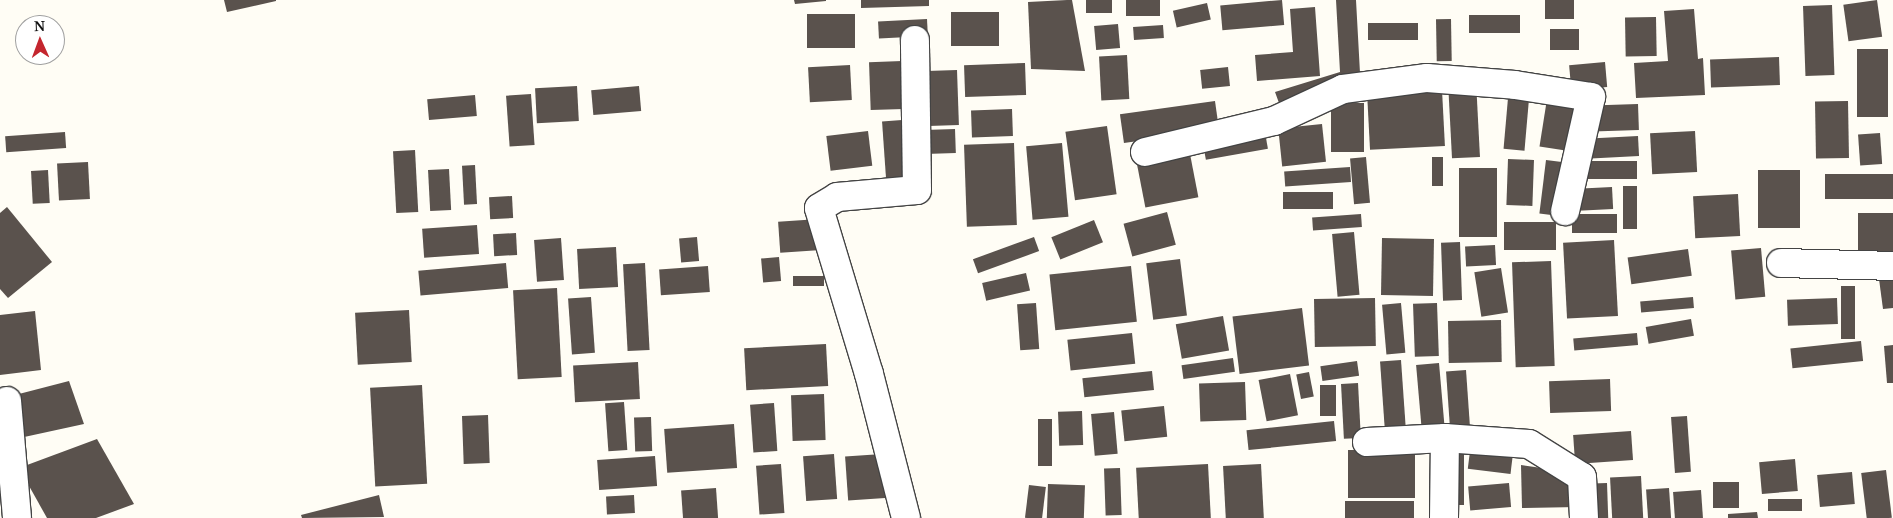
<!DOCTYPE html>
<html>
<head>
<meta charset="utf-8">
<style>
	body { margin:0 }
	#map { position:relative; width:1893px; height:518px; overflow:hidden; background:#fffdf5; font-family:"Noto Serif",serif }
	div>[style] { position:absolute }
	.building>* { inset:0; background:#5a524d; transform-origin:0 0 }
	.roads { filter:drop-shadow(1px 0 #444) drop-shadow(-1px 0 #444) drop-shadow(0 1px #444) drop-shadow(0 -1px #444) }
	.minor>* { height:28px; margin:-14px; padding:0 14px; transform-origin:14px; border-radius:14px; background:#fff }
	span { translate:-50% -50%; white-space:nowrap; text-align:center; line-height:1.15; -webkit-text-stroke:5px #fff; paint-order:stroke }
	.north { position:absolute; left:15px; top:15px; width:50px; height:50px; box-sizing:border-box; background:#fff; border:1px solid #a0a0a0; border-radius:50%; rotate:358deg; font-size:14px; font-weight:700; line-height:20px; text-align:center; color:#111 }
	.north::after { content:''; display:block; margin:auto; width:18px; height:22px; background:#c4262e; clip-path:polygon(50% 0,100% 100%,50% 72%,0 100%) }
</style>
</head>
<body>
<div id="map">
	<div class="building">
		<i style="clip-path:polygon(224px 0,276px 0,276px 1px,227px 12px)"></i>
		<i style="clip-path:polygon(794px 0,826px 0,826px 1px,795px 4px)"></i>
		<i style="clip-path:polygon(861px 0,929px 0,929px 6px,861px 8px)"></i>
		<i style="clip-path:polygon(1067px 0,1072px 0,1085px 71px,1031px 69px,1028px 2px)"></i>
		<i style="left:1086px;top:0;width:26px;height:13px"></i>
		<i style="left:1126px;top:0;width:34px;height:16px"></i>
		<i style="left:1282px;top:0;width:25px;height:62px;rotate:85deg"></i>
		<i style="clip-path:polygon(1336px 0,1356px 0,1360px 73px,1345px 74px,1347px 81px,1279px 103px,1275px 92px,1340px 72px)"></i>
		<i style="left:1545px;top:0;width:29px;height:19px"></i>
		<i style="left:1877px;top:0;width:37px;height:34px;rotate:82deg"></i>
		<i style="left:1207px;top:3px;width:17px;height:35px;rotate:77deg"></i>
		<i style="left:1832px;top:5px;width:70px;height:29px;rotate:88deg"></i>
		<i style="clip-path:polygon(1315px 7px,1320px 76px,1257px 81px,1255px 55px,1293px 52px,1290px 9px)"></i>
		<i style="clip-path:polygon(1694px 9px,1698px 59px,1703px 58px,1705px 95px,1636px 98px,1634px 63px,1668px 61px,1664px 11px)"></i>
		<i style="left:999px;top:12px;width:34px;height:48px;rotate:90deg"></i>
		<i style="left:807px;top:14px;width:48px;height:34px"></i>
		<i style="left:1469px;top:15px;width:51px;height:18px"></i>
		<i style="left:1656px;top:17px;width:39px;height:31px;rotate:89deg"></i>
		<i style="left:927px;top:19px;width:17px;height:49px;rotate:87deg"></i>
		<i style="left:1451px;top:19px;width:42px;height:15px;rotate:89deg"></i>
		<i style="left:1368px;top:23px;width:50px;height:17px"></i>
		<i style="left:1118px;top:24px;width:24px;height:24px;rotate:85deg"></i>
		<i style="left:1163px;top:25px;width:13px;height:30px;rotate:86deg"></i>
		<i style="left:1550px;top:29px;width:29px;height:21px"></i>
		<i style="left:1857px;top:49px;width:31px;height:68px"></i>
		<i style="left:1127px;top:55px;width:44px;height:28px;rotate:87deg"></i>
		<i style="left:1779px;top:57px;width:28px;height:69px;rotate:88deg"></i>
		<i style="left:902px;top:61px;width:48px;height:33px;rotate:88deg"></i>
		<i style="left:1605px;top:62px;width:25px;height:36px;rotate:85deg"></i>
		<i style="left:1025px;top:63px;width:32px;height:61px;rotate:88deg"></i>
		<i style="left:850px;top:65px;width:35px;height:42px;rotate:87deg"></i>
		<i style="left:1228px;top:67px;width:19px;height:28px;rotate:84deg"></i>
		<i style="left:957px;top:70px;width:55px;height:38px;rotate:88deg"></i>
		<i style="left:1476px;top:81px;width:76px;height:28px;rotate:87deg"></i>
		<i style="left:577px;top:86px;width:35px;height:42px;rotate:87deg"></i>
		<i style="left:639px;top:86px;width:25px;height:48px;rotate:85deg"></i>
		<i style="left:1442px;top:90px;width:56px;height:75px;rotate:87deg"></i>
		<i style="left:531px;top:94px;width:51px;height:25px;rotate:86deg"></i>
		<i style="left:475px;top:95px;width:21px;height:48px;rotate:85deg"></i>
		<i style="left:1508px;top:98px;width:21px;height:51px;rotate:5deg"></i>
		<i style="left:1547px;top:99px;width:33px;height:48px;rotate:9deg"></i>
		<i style="left:1215px;top:101px;width:29px;height:96px;rotate:82deg"></i>
		<i style="left:1848px;top:101px;width:57px;height:33px;rotate:89deg"></i>
		<i style="left:1331px;top:103px;width:33px;height:49px"></i>
		<i style="left:1638px;top:104px;width:26px;height:46px;rotate:88deg"></i>
		<i style="left:1012px;top:109px;width:27px;height:41px;rotate:88deg"></i>
		<i style="left:902px;top:120px;width:63px;height:20px;rotate:86deg"></i>
		<i style="left:1322px;top:124px;width:38px;height:44px;rotate:84deg"></i>
		<i style="left:1107px;top:126px;width:69px;height:42px;rotate:82deg"></i>
		<i style="left:955px;top:129px;width:24px;height:46px;rotate:88deg"></i>
		<i style="left:868px;top:131px;width:35px;height:42px;rotate:83deg"></i>
		<i style="left:1695px;top:131px;width:41px;height:45px;rotate:87deg"></i>
		<i style="left:65px;top:132px;width:16px;height:60px;rotate:86deg"></i>
		<i style="left:1880px;top:133px;width:31px;height:22px;rotate:86deg"></i>
		<i style="left:1638px;top:136px;width:20px;height:53px;rotate:87deg"></i>
		<i style="left:1266px;top:138px;width:11px;height:63px;rotate:80deg"></i>
		<i style="left:1014px;top:143px;width:82px;height:50px;rotate:88deg"></i>
		<i style="left:1062px;top:143px;width:74px;height:36px;rotate:85deg"></i>
		<i style="left:415px;top:150px;width:62px;height:22px;rotate:87deg"></i>
		<i style="left:1190px;top:154px;width:44px;height:54px;rotate:79deg"></i>
		<i style="left:1366px;top:157px;width:46px;height:16px;rotate:85deg"></i>
		<i style="left:1432px;top:157px;width:11px;height:29px"></i>
		<i style="left:1508px;top:159px;width:26px;height:46px;rotate:2deg"></i>
		<i style="left:1546px;top:160px;width:16px;height:54px;rotate:7deg"></i>
		<i style="left:1584px;top:161px;width:53px;height:18px"></i>
		<i style="left:88px;top:162px;width:37px;height:31px;rotate:87deg"></i>
		<i style="left:475px;top:165px;width:39px;height:13px;rotate:87deg"></i>
		<i style="left:1350px;top:167px;width:15px;height:66px;rotate:86deg"></i>
		<i style="left:1459px;top:168px;width:38px;height:69px"></i>
		<i style="left:449px;top:169px;width:41px;height:21px;rotate:87deg"></i>
		<i style="left:48px;top:170px;width:33px;height:17px;rotate:87deg"></i>
		<i style="left:1758px;top:170px;width:42px;height:58px"></i>
		<i style="left:1893px;top:174px;width:25px;height:68px;rotate:90deg"></i>
		<i style="left:1623px;top:186px;width:14px;height:43px"></i>
		<i style="left:1612px;top:187px;width:22px;height:35px;rotate:87deg"></i>
		<i style="left:1333px;top:192px;width:17px;height:50px;rotate:90deg"></i>
		<i style="left:1738px;top:194px;width:42px;height:45px;rotate:87deg"></i>
		<i style="left:512px;top:196px;width:22px;height:23px;rotate:87deg"></i>
		<i style="clip-path:polygon(7px 207px,52px 262px,8px 298px,0 289px,0 213px)"></i>
		<i style="left:1167px;top:212px;width:34px;height:45px;rotate:75deg"></i>
		<i style="left:1893px;top:213px;width:41px;height:35px;rotate:90deg"></i>
		<i style="left:1361px;top:214px;width:13px;height:49px;rotate:86deg"></i>
		<i style="left:1617px;top:214px;width:19px;height:45px;rotate:90deg"></i>
		<i style="left:819px;top:219px;width:31px;height:41px;rotate:86deg"></i>
		<i style="left:1094px;top:220px;width:24px;height:46px;rotate:68deg"></i>
		<i style="left:1556px;top:222px;width:28px;height:52px;rotate:90deg"></i>
		<i style="left:477px;top:225px;width:29px;height:55px;rotate:86deg"></i>
		<i style="left:1354px;top:232px;width:63px;height:22px;rotate:85deg"></i>
		<i style="left:516px;top:233px;width:22px;height:23px;rotate:87deg"></i>
		<i style="left:697px;top:237px;width:24px;height:18px;rotate:85deg"></i>
		<i style="left:1034px;top:237px;width:15px;height:65px;rotate:70deg"></i>
		<i style="left:561px;top:238px;width:42px;height:27px;rotate:86deg"></i>
		<i style="left:1382px;top:238px;width:52px;height:57px;rotate:1deg"></i>
		<i style="left:1614px;top:240px;width:76px;height:51px;rotate:87deg"></i>
		<i style="left:1460px;top:242px;width:58px;height:19px;rotate:88deg"></i>
		<i style="left:1495px;top:245px;width:20px;height:30px;rotate:87deg"></i>
		<i style="left:616px;top:247px;width:40px;height:39px;rotate:87deg"></i>
		<i style="left:1761px;top:248px;width:49px;height:30px;rotate:85deg"></i>
		<i style="left:1688px;top:249px;width:27px;height:61px;rotate:82deg"></i>
		<i style="left:779px;top:257px;width:24px;height:18px;rotate:85deg"></i>
		<i style="left:1180px;top:259px;width:57px;height:34px;rotate:83deg"></i>
		<i style="left:1551px;top:261px;width:105px;height:39px;rotate:88deg"></i>
		<i style="left:506px;top:263px;width:25px;height:88px;rotate:85deg"></i>
		<i style="left:645px;top:263px;width:87px;height:22px;rotate:87deg"></i>
		<i style="left:708px;top:266px;width:26px;height:49px;rotate:86deg"></i>
		<i style="left:1131px;top:266px;width:56px;height:82px;rotate:84deg"></i>
		<i style="left:1501px;top:268px;width:45px;height:27px;rotate:81deg"></i>
		<i style="left:1026px;top:273px;width:18px;height:45px;rotate:77deg"></i>
		<i style="left:824px;top:276px;width:10px;height:31px;rotate:90deg"></i>
		<i style="clip-path:polygon(1893px 278px,1893px 308px,1883px 309px,1879px 279px)"></i>
		<i style="left:1841px;top:286px;width:14px;height:53px"></i>
		<i style="left:557px;top:288px;width:89px;height:44px;rotate:87deg"></i>
		<i style="left:591px;top:297px;width:56px;height:23px;rotate:86deg"></i>
		<i style="left:1693px;top:297px;width:11px;height:53px;rotate:85deg"></i>
		<i style="left:1375px;top:298px;width:48px;height:61px;rotate:89deg"></i>
		<i style="left:1837px;top:298px;width:26px;height:50px;rotate:88deg"></i>
		<i style="left:1036px;top:303px;width:46px;height:19px;rotate:86deg"></i>
		<i style="left:1401px;top:303px;width:50px;height:19px;rotate:85deg"></i>
		<i style="left:1437px;top:303px;width:53px;height:24px;rotate:88deg"></i>
		<i style="left:1302px;top:308px;width:58px;height:70px;rotate:83deg"></i>
		<i style="left:409px;top:310px;width:52px;height:54px;rotate:87deg"></i>
		<i style="clip-path:polygon(35px 311px,41px 370px,0 375px,0 315px)"></i>
		<i style="left:1223px;top:316px;width:35px;height:48px;rotate:80deg"></i>
		<i style="left:1691px;top:319px;width:17px;height:46px;rotate:80deg"></i>
		<i style="left:1501px;top:320px;width:42px;height:53px;rotate:89deg"></i>
		<i style="left:1132px;top:333px;width:31px;height:65px;rotate:84deg"></i>
		<i style="left:1637px;top:333px;width:12px;height:64px;rotate:85deg"></i>
		<i style="left:1861px;top:341px;width:20px;height:71px;rotate:84deg"></i>
		<i style="left:826px;top:344px;width:42px;height:82px;rotate:87deg"></i>
		<i style="clip-path:polygon(1893px 345px,1893px 383px,1887px 383px,1884px 346px)"></i>
		<i style="left:1233px;top:358px;width:14px;height:52px;rotate:82deg"></i>
		<i style="left:1401px;top:360px;width:72px;height:21px;rotate:86deg"></i>
		<i style="left:1357px;top:361px;width:15px;height:37px;rotate:82deg"></i>
		<i style="left:638px;top:362px;width:37px;height:65px;rotate:87deg"></i>
		<i style="left:1439px;top:363px;width:69px;height:23px;rotate:85deg"></i>
		<i style="left:1466px;top:370px;width:62px;height:20px;rotate:86deg"></i>
		<i style="left:1152px;top:371px;width:19px;height:70px;rotate:84deg"></i>
		<i style="left:1309px;top:372px;width:25px;height:13px;rotate:79deg"></i>
		<i style="left:1290px;top:374px;width:42px;height:32px;rotate:79deg"></i>
		<i style="left:1610px;top:379px;width:32px;height:61px;rotate:88deg"></i>
		<i style="clip-path:polygon(69px 381px,84px 424px,15px 439px,15px 395px)"></i>
		<i style="left:1245px;top:382px;width:38px;height:46px;rotate:88deg"></i>
		<i style="left:1358px;top:383px;width:55px;height:17px;rotate:87deg"></i>
		<i style="left:422px;top:385px;width:99px;height:52px;rotate:87deg"></i>
		<i style="left:1320px;top:385px;width:16px;height:31px"></i>
		<i style="left:824px;top:394px;width:46px;height:33px;rotate:88deg"></i>
		<i style="left:624px;top:402px;width:48px;height:19px;rotate:86deg"></i>
		<i style="left:774px;top:403px;width:48px;height:24px;rotate:86deg"></i>
		<i style="left:1164px;top:406px;width:31px;height:43px;rotate:84deg"></i>
		<i style="left:1082px;top:411px;width:34px;height:24px;rotate:88deg"></i>
		<i style="left:1114px;top:412px;width:42px;height:23px;rotate:85deg"></i>
		<i style="left:488px;top:415px;width:48px;height:26px;rotate:88deg"></i>
		<i style="left:1687px;top:416px;width:56px;height:16px;rotate:86deg"></i>
		<i style="left:651px;top:417px;width:34px;height:17px;rotate:88deg"></i>
		<i style="left:1038px;top:419px;width:14px;height:47px"></i>
		<i style="left:1334px;top:421px;width:20px;height:88px;rotate:84deg"></i>
		<i style="left:734px;top:424px;width:44px;height:70px;rotate:86deg"></i>
		<i style="left:1631px;top:431px;width:29px;height:58px;rotate:86deg"></i>
		<i style="clip-path:polygon(97px 439px,134px 504px,96px 518px,47px 518px,19px 468px)"></i>
		<i style="left:1450px;top:448px;width:14px;height:57px"></i>
		<i style="left:1348px;top:450px;width:67px;height:48px"></i>
		<i style="left:1470px;top:451px;width:43px;height:18px;rotate:7deg"></i>
		<i style="left:834px;top:454px;width:45px;height:31px;rotate:86deg"></i>
		<i style="left:882px;top:454px;width:44px;height:37px;rotate:86deg"></i>
		<i style="left:655px;top:456px;width:30px;height:58px;rotate:86deg"></i>
		<i style="left:1795px;top:459px;width:32px;height:36px;rotate:85deg"></i>
		<i style="left:781px;top:464px;width:49px;height:25px;rotate:86deg"></i>
		<i style="left:1208px;top:464px;width:54px;height:72px;rotate:87deg"></i>
		<i style="left:1261px;top:464px;width:54px;height:38px;rotate:87deg"></i>
		<i style="clip-path:polygon(1521px 465px,1570px 472px,1578px 507px,1522px 508px)"></i>
		<i style="left:1120px;top:468px;width:47px;height:16px;rotate:88deg"></i>
		<i style="left:1886px;top:470px;width:48px;height:25px;rotate:83deg"></i>
		<i style="left:1852px;top:472px;width:32px;height:35px;rotate:85deg"></i>
		<i style="left:1641px;top:476px;width:42px;height:31px;rotate:87deg"></i>
		<i style="left:1713px;top:482px;width:26px;height:26px"></i>
		<i style="left:1509px;top:483px;width:24px;height:41px;rotate:85deg"></i>
		<i style="left:1607px;top:483px;width:35px;height:22px;rotate:88deg"></i>
		<i style="left:1048px;top:484px;width:37px;height:34px;rotate:2deg"></i>
		<i style="left:1029px;top:485px;width:17px;height:33px;rotate:7deg"></i>
		<i style="left:716px;top:488px;width:30px;height:35px;rotate:86deg"></i>
		<i style="left:1669px;top:488px;width:30px;height:23px;rotate:86deg"></i>
		<i style="left:1701px;top:490px;width:28px;height:28px;rotate:86deg"></i>
		<i style="clip-path:polygon(379px 495px,384px 517px,302px 518px,301px 515px)"></i>
		<i style="left:634px;top:495px;width:18px;height:28px;rotate:87deg"></i>
		<i style="left:1802px;top:499px;width:12px;height:34px;rotate:90deg"></i>
		<i style="left:1345px;top:501px;width:69px;height:17px"></i>
		<i style="clip-path:polygon(1757px 512px,1758px 518px,1728px 518px,1728px 514px)"></i>
	</div>
	<div class="roads">
		<div class="minor">
			<i style="left:1145px;top:152px;width:133px;rotate:-13.5deg"></i>
			<i style="left:1274px;top:121px;width:76px;rotate:-24.9deg"></i>
			<i style="left:1343px;top:89px;width:85px;rotate:-7.5deg"></i>
			<i style="left:1427px;top:78px;width:88px;rotate:4.5deg"></i>
			<i style="left:1515px;top:85px;width:77px;rotate:9deg"></i>
			<i style="left:1591px;top:97px;width:117px;rotate:102.8deg"></i>
			<i style="left:1781px;top:263px;width:112px;rotate:1.5deg"></i>
			<i style="left:7px;top:401px;width:117px;rotate:85.1deg"></i>
			<i style="left:1367px;top:442px;width:78px;rotate:-2.9deg"></i>
			<i style="left:1445px;top:438px;width:84px;rotate:4.1deg"></i>
			<i style="left:1529px;top:444px;width:62px;rotate:31.9deg"></i>
			<i style="left:1582px;top:477px;width:41px;rotate:87.2deg"></i>
			<i style="left:906px;top:518px;width:149px;rotate:-104.4deg"></i>
			<i style="left:869px;top:374px;width:173px;rotate:-106.8deg"></i>
			<i style="left:819px;top:208px;width:21px;rotate:-31deg"></i>
			<i style="left:837px;top:197px;width:80px;rotate:-5deg"></i>
			<i style="left:917px;top:190px;width:150px;rotate:-90.8deg"></i>
			<i style="left:1444px;top:518px;width:80px;rotate:-89.3deg"></i>
		</div>
	</div>
	<div class="north">N</div>
</div>
</body>
</html>
